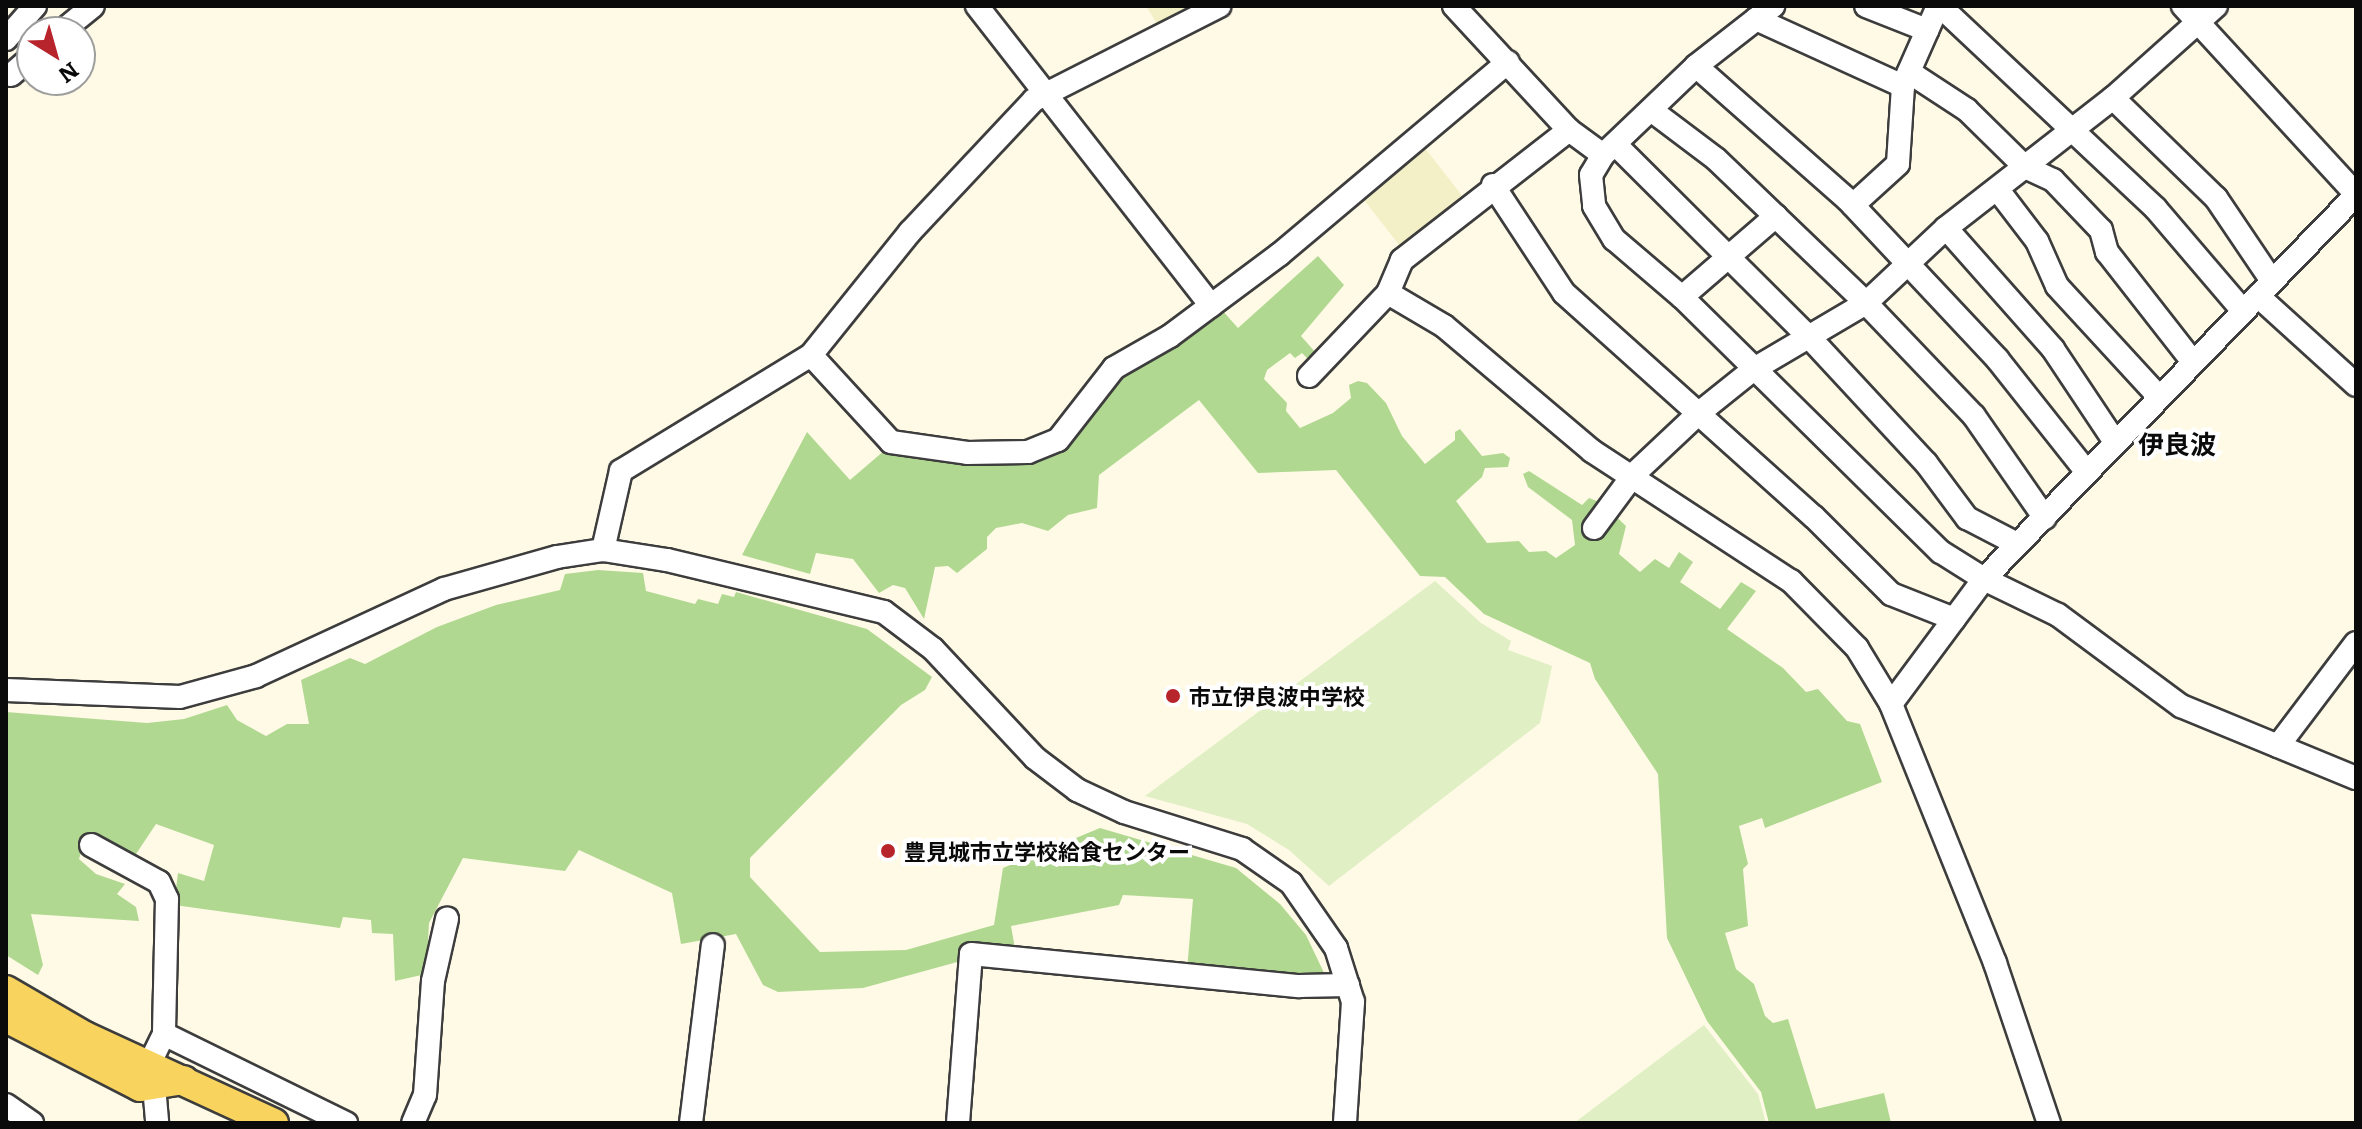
<!DOCTYPE html>
<html>
<head>
<meta charset="utf-8">
<style>
	body { margin:0 }
	#map { position:relative; width:2362px; height:1129px; overflow:hidden; background:#fffae6; font-family:Literata,"Noto Sans JP",serif }
	div>[style] { position:absolute }
	.farmland>* { inset:0; background:#f3f0c8; transform-origin:0 0 }
	.forest>* { inset:0; background:#b1d891 }
	.pitch>* { inset:0; background:#e0efc4 }
	.roads { filter:drop-shadow(2px 0 #3d3d3d) drop-shadow(-2px 0 #3d3d3d) drop-shadow(0 2px #3d3d3d) drop-shadow(0 -2px #3d3d3d) }
	.minor>* { height:22px; margin:-11px; padding:0 11px; transform-origin:11px; border-radius:11px; background:#fff }
	.major>* { height:28px; margin:-14px; padding:0 14px; transform-origin:14px; border-radius:14px; background:#f8d35d }
	.dots>* { width:22px; height:22px; translate:-50% -50%; box-sizing:border-box; border:4px solid #fff; border-radius:50% }
	span { translate:-50% -50%; white-space:nowrap; text-align:center; line-height:1.15; -webkit-text-stroke:8px #fff; paint-order:stroke }
	.poi-label { font-size:22px; color:#0a0a0a; font-weight:700 }
	.left { translate:0 -50%; text-align:left }
	.quarter-label { font-size:26px; color:#0a0a0a; font-weight:700 }
	.frame { position:absolute; inset:0; border:8px solid #0a0a0a; pointer-events:none }
	.north { position:absolute; left:16px; top:16px; width:80px; height:80px; box-sizing:border-box; background:#fff; border:2px solid #9d9d9d; border-radius:50%; rotate:143deg; font-size:22px; font-weight:700; line-height:32px; text-align:center; color:#0a0a0a }
	.north::after { content:''; display:block; margin:auto; width:28px; height:36px; background:#b7242b; clip-path:polygon(50% 0,100% 100%,50% 72%,0 100%) }
</style>
</head>
<body>
<div id="map">
	<div class="farmland">
		<i style="clip-path:polygon(1146px 6px,1197px 6px,1157px 24px)"></i>
		<i style="left:1421px;top:143px;width:77px;height:80px;rotate:52deg"></i>
	</div>
	<div class="forest">
		<i style="clip-path:polygon(1318px 256px,1344px 285px,1301px 336px,1316px 353px,1309px 360px,1302px 353px,1295px 358px,1290px 353px,1267px 370px,1264px 379px,1287px 403px,1286px 411px,1300px 428px,1333px 413px,1351px 398px,1349px 385px,1358px 381px,1367px 383px,1386px 403px,1402px 436px,1425px 464px,1455px 440px,1455px 432px,1460px 429px,1482px 456px,1503px 453px,1510px 458px,1508px 467px,1485px 468px,1482px 477px,1456px 501px,1487px 543px,1519px 541px,1529px 552px,1546px 551px,1556px 558px,1575px 545px,1572px 520px,1528px 487px,1523px 474px,1529px 471px,1582px 505px,1589px 498px,1602px 503px,1626px 526px,1619px 554px,1640px 572px,1655px 559px,1669px 568px,1679px 552px,1693px 562px,1680px 582px,1720px 609px,1741px 582px,1756px 591px,1727px 629px,1783px 668px,1806px 692px,1818px 689px,1847px 721px,1860px 724px,1882px 782px,1765px 828px,1762px 818px,1739px 826px,1748px 864px,1743px 869px,1748px 926px,1725px 933px,1736px 969px,1754px 984px,1765px 1016px,1773px 1023px,1788px 1019px,1816px 1109px,1884px 1093px,1891px 1123px,1769px 1123px,1761px 1092px,1707px 1021px,1667px 938px,1658px 774px,1595px 679px,1590px 663px,1484px 614px,1445px 577px,1420px 576px,1336px 470px,1258px 473px,1199px 400px,1099px 475px,1097px 508px,1068px 515px,1048px 531px,1022px 523px,996px 528px,987px 537px,987px 549px,957px 573px,948px 566px,935px 567px,924px 619px,905px 588px,893px 585px,879px 593px,853px 559px,816px 553px,810px 574px,742px 555px,807px 432px,850px 480px,885px 450px,964px 464px,1039px 460px,1065px 445px,1106px 386px,1221px 309px,1238px 328px)"></i>
		<i style="clip-path:polygon(598px 570px,643px 573px,646px 591px,695px 604px,698px 599px,718px 604px,722px 594px,734px 597px,736px 592px,867px 629px,932px 677px,925px 690px,901px 705px,750px 858px,750px 877px,820px 952px,906px 950px,994px 925px,1003px 868px,1100px 828px,1236px 868px,1280px 904px,1306px 935px,1326px 977px,1187px 970px,1193px 899px,1123px 895px,1119px 905px,1011px 926px,1016px 954px,968px 959px,863px 988px,778px 992px,763px 985px,736px 934px,681px 944px,672px 893px,579px 850px,565px 871px,463px 858px,429px 923px,426px 974px,395px 981px,393px 934px,372px 933px,371px 920px,343px 917px,340px 928px,174px 905px,178px 873px,204px 881px,214px 845px,156px 824px,136px 854px,86px 837px,79px 859px,96px 874px,125px 884px,117px 894px,136px 907px,139px 921px,31px 914px,43px 965px,38px 975px,6px 955px,6px 712px,147px 723px,184px 719px,227px 705px,237px 720px,266px 736px,287px 724px,309px 724px,301px 680px,350px 658px,365px 664px,437px 627px,496px 605px,560px 590px,565px 574px)"></i>
	</div>
	<div class="pitch">
		<i style="clip-path:polygon(1435px 581px,1481px 623px,1511px 641px,1508px 650px,1552px 666px,1540px 723px,1329px 886px,1289px 850px,1247px 824px,1145px 796px)"></i>
		<i style="clip-path:polygon(1704px 1025px,1758px 1094px,1766px 1123px,1574px 1123px)"></i>
	</div>
	<div class="roads">
		<div class="minor">
			<i style="left:977px;top:6px;width:380px;rotate:52deg"></i>
			<i style="left:1454px;top:6px;width:169px;rotate:47.2deg"></i>
			<i style="left:1569px;top:130px;width:42px;rotate:36.3deg"></i>
			<i style="left:1603px;top:155px;width:129px;rotate:-43.7deg"></i>
			<i style="left:1696px;top:66px;width:98px;rotate:-37.9deg"></i>
			<i style="left:1866px;top:6px;width:66px;rotate:21.5deg"></i>
			<i style="left:1940px;top:6px;width:296px;rotate:43.2deg"></i>
			<i style="left:2156px;top:209px;width:134px;rotate:49.5deg"></i>
			<i style="left:2183px;top:6px;width:255px;rotate:47.4deg"></i>
			<i style="left:1756px;top:19px;width:162px;rotate:24.5deg"></i>
			<i style="left:1903px;top:86px;width:78px;rotate:93.7deg"></i>
			<i style="left:1898px;top:164px;width:61px;rotate:137.7deg"></i>
			<i style="left:61px;top:32px;width:41px;rotate:-39.1deg"></i>
			<i style="left:6px;top:39px;width:44px;rotate:-48.7deg"></i>
			<i style="left:1696px;top:66px;width:203px;rotate:41.4deg"></i>
			<i style="left:1848px;top:200px;width:219px;rotate:46.8deg"></i>
			<i style="left:1998px;top:360px;width:142px;rotate:51.6deg"></i>
			<i style="left:1909px;top:72px;width:69px;rotate:33.2deg"></i>
			<i style="left:1967px;top:110px;width:81px;rotate:44.5deg"></i>
			<i style="left:2025px;top:167px;width:31px;rotate:25deg"></i>
			<i style="left:2053px;top:180px;width:69px;rotate:46.2deg"></i>
			<i style="left:2101px;top:230px;width:23px;rotate:75deg"></i>
			<i style="left:2107px;top:252px;width:140px;rotate:52deg"></i>
			<i style="left:11px;top:75px;width:28px;rotate:-41deg"></i>
			<i style="left:1903px;top:85px;width:86px;rotate:-66.1deg"></i>
			<i style="left:2113px;top:98px;width:144px;rotate:44.2deg"></i>
			<i style="left:2216px;top:198px;width:100px;rotate:56deg"></i>
			<i style="left:1651px;top:110px;width:81px;rotate:37deg"></i>
			<i style="left:1716px;top:159px;width:208px;rotate:43.8deg"></i>
			<i style="left:1866px;top:303px;width:156px;rotate:46.3deg"></i>
			<i style="left:1974px;top:416px;width:124px;rotate:55.2deg"></i>
			<i style="left:1569px;top:130px;width:212px;rotate:142.1deg"></i>
			<i style="left:1402px;top:260px;width:36px;rotate:113deg"></i>
			<i style="left:1388px;top:293px;width:65px;rotate:30.5deg"></i>
			<i style="left:1444px;top:326px;width:194px;rotate:40.2deg"></i>
			<i style="left:1592px;top:451px;width:238px;rotate:33.2deg"></i>
			<i style="left:1791px;top:581px;width:94px;rotate:45.4deg"></i>
			<i style="left:1857px;top:648px;width:66px;rotate:58.7deg"></i>
			<i style="left:1891px;top:704px;width:279px;rotate:68.1deg"></i>
			<i style="left:1995px;top:963px;width:169px;rotate:71.4deg"></i>
			<i style="left:1615px;top:144px;width:276px;rotate:44.9deg"></i>
			<i style="left:1811px;top:339px;width:169px;rotate:47.2deg"></i>
			<i style="left:1926px;top:463px;width:69px;rotate:53.3deg"></i>
			<i style="left:1967px;top:518px;width:56px;rotate:27.5deg"></i>
			<i style="left:1603px;top:155px;width:23px;rotate:121deg"></i>
			<i style="left:1591px;top:175px;width:31px;rotate:84deg"></i>
			<i style="left:1594px;top:206px;width:39px;rotate:59deg"></i>
			<i style="left:1614px;top:239px;width:89px;rotate:40.5deg"></i>
			<i style="left:1682px;top:297px;width:363px;rotate:44.6deg"></i>
			<i style="left:1941px;top:552px;width:51px;rotate:32.1deg"></i>
			<i style="left:1984px;top:579px;width:82px;rotate:25.9deg"></i>
			<i style="left:2058px;top:615px;width:153px;rotate:36.5deg"></i>
			<i style="left:2181px;top:706px;width:189px;rotate:22.4deg"></i>
			<i style="left:1493px;top:185px;width:129px;rotate:56.7deg"></i>
			<i style="left:1564px;top:293px;width:336px;rotate:41.9deg"></i>
			<i style="left:1814px;top:517px;width:109px;rotate:45deg"></i>
			<i style="left:1891px;top:594px;width:68px;rotate:21.6deg"></i>
			<i style="left:1998px;top:190px;width:64px;rotate:52.6deg"></i>
			<i style="left:2037px;top:241px;width:49px;rotate:66deg"></i>
			<i style="left:2057px;top:286px;width:151px;rotate:47.4deg"></i>
			<i style="left:1946px;top:228px;width:162px;rotate:48.5deg"></i>
			<i style="left:2053px;top:349px;width:112px;rotate:56.3deg"></i>
			<i style="left:2258px;top:296px;width:132px;rotate:42.2deg"></i>
			<i style="left:1682px;top:297px;width:124px;rotate:-40.8deg"></i>
			<i style="left:811px;top:355px;width:118px;rotate:47.4deg"></i>
			<i style="left:891px;top:442px;width:77px;rotate:8.2deg"></i>
			<i style="left:967px;top:453px;width:61px;rotate:-0.9deg"></i>
			<i style="left:1028px;top:452px;width:32px;rotate:-22deg"></i>
			<i style="left:1058px;top:440px;width:91px;rotate:-52.1deg"></i>
			<i style="left:1114px;top:368px;width:64px;rotate:-29.7deg"></i>
			<i style="left:1170px;top:336px;width:137px;rotate:-36.7deg"></i>
			<i style="left:1280px;top:254px;width:298px;rotate:-40.1deg"></i>
			<i style="left:1309px;top:376px;width:115px;rotate:-46.4deg"></i>
			<i style="left:1594px;top:528px;width:67px;rotate:-53.5deg"></i>
			<i style="left:1634px;top:474px;width:89px;rotate:-43.2deg"></i>
			<i style="left:1699px;top:413px;width:70px;rotate:-38.7deg"></i>
			<i style="left:1754px;top:369px;width:130px;rotate:-30.5deg"></i>
			<i style="left:1866px;top:303px;width:110px;rotate:-43.2deg"></i>
			<i style="left:1946px;top:228px;width:212px;rotate:-37.9deg"></i>
			<i style="left:2113px;top:98px;width:138px;rotate:-41.8deg"></i>
			<i style="left:603px;top:550px;width:81px;rotate:-77.2deg"></i>
			<i style="left:621px;top:471px;width:223px;rotate:-31.4deg"></i>
			<i style="left:811px;top:355px;width:158px;rotate:-51.2deg"></i>
			<i style="left:910px;top:232px;width:181px;rotate:-46.8deg"></i>
			<i style="left:1034px;top:100px;width:208px;rotate:-26.9deg"></i>
			<i style="left:6px;top:690px;width:174px;rotate:2.3deg"></i>
			<i style="left:180px;top:697px;width:79px;rotate:-15.4deg"></i>
			<i style="left:256px;top:676px;width:207px;rotate:-24.8deg"></i>
			<i style="left:444px;top:589px;width:117px;rotate:-15.8deg"></i>
			<i style="left:557px;top:557px;width:47px;rotate:-8.7deg"></i>
			<i style="left:603px;top:550px;width:65px;rotate:8.9deg"></i>
			<i style="left:667px;top:560px;width:223px;rotate:13.5deg"></i>
			<i style="left:884px;top:612px;width:61px;rotate:37.1deg"></i>
			<i style="left:933px;top:649px;width:149px;rotate:46.9deg"></i>
			<i style="left:1035px;top:758px;width:53px;rotate:37.3deg"></i>
			<i style="left:1077px;top:790px;width:52px;rotate:25.1deg"></i>
			<i style="left:1124px;top:812px;width:124px;rotate:17.4deg"></i>
			<i style="left:1242px;top:849px;width:60px;rotate:34.8deg"></i>
			<i style="left:1291px;top:883px;width:79px;rotate:55.3deg"></i>
			<i style="left:1336px;top:948px;width:57px;rotate:72.5deg"></i>
			<i style="left:1353px;top:1002px;width:121px;rotate:93.8deg"></i>
			<i style="left:1891px;top:704px;width:156px;rotate:-53.4deg"></i>
			<i style="left:1984px;top:579px;width:535px;rotate:-45.91deg"></i>
			<i style="left:2278px;top:746px;width:129px;rotate:-52.9deg"></i>
			<i style="left:91px;top:845px;width:77px;rotate:28.6deg"></i>
			<i style="left:159px;top:882px;width:19px;rotate:65deg"></i>
			<i style="left:167px;top:899px;width:135px;rotate:91.3deg"></i>
			<i style="left:164px;top:1034px;width:34px;rotate:116deg"></i>
			<i style="left:164px;top:1034px;width:203px;rotate:26.1deg"></i>
			<i style="left:154px;top:1086px;width:37px;rotate:85deg"></i>
			<i style="left:6px;top:1105px;width:32px;rotate:35deg"></i>
			<i style="left:413px;top:1123px;width:30px;rotate:-67deg"></i>
			<i style="left:425px;top:1095px;width:114px;rotate:-86deg"></i>
			<i style="left:433px;top:981px;width:64px;rotate:-77.3deg"></i>
			<i style="left:691px;top:1123px;width:179px;rotate:-83deg"></i>
			<i style="left:958px;top:1123px;width:169px;rotate:-85.6deg"></i>
			<i style="left:971px;top:954px;width:330px;rotate:5.6deg"></i>
			<i style="left:1299px;top:986px;width:49px;rotate:-1.2deg"></i>
		</div>
		<div class="major">
			<i style="left:6px;top:990px;width:91px;rotate:30.2deg"></i>
			<i style="left:85px;top:1036px;width:208px;rotate:24.7deg"></i>
			<i style="left:6px;top:1018px;width:151px;rotate:27.2deg"></i>
			<i style="left:140px;top:1087px;width:44px;rotate:-9.2deg"></i>
		</div>
	</div>
	<div class="dots">
		<i style="left:1173px;top:696px;background:#b7242b"></i>
		<i style="left:888px;top:851px;background:#b7242b"></i>
	</div>
	<div class="poi-label">
		<span class="left" style="left:1189px;top:696px">市立伊良波中学校</span>
		<span class="left" style="left:904px;top:851px">豊見城市立学校給食センター</span>
	</div>
	<div class="quarter-label">
		<span style="left:2177px;top:443px">伊良波</span>
	</div>
	<div class="frame"></div>
	<div class="north">N</div>
</div>
</body>
</html>
